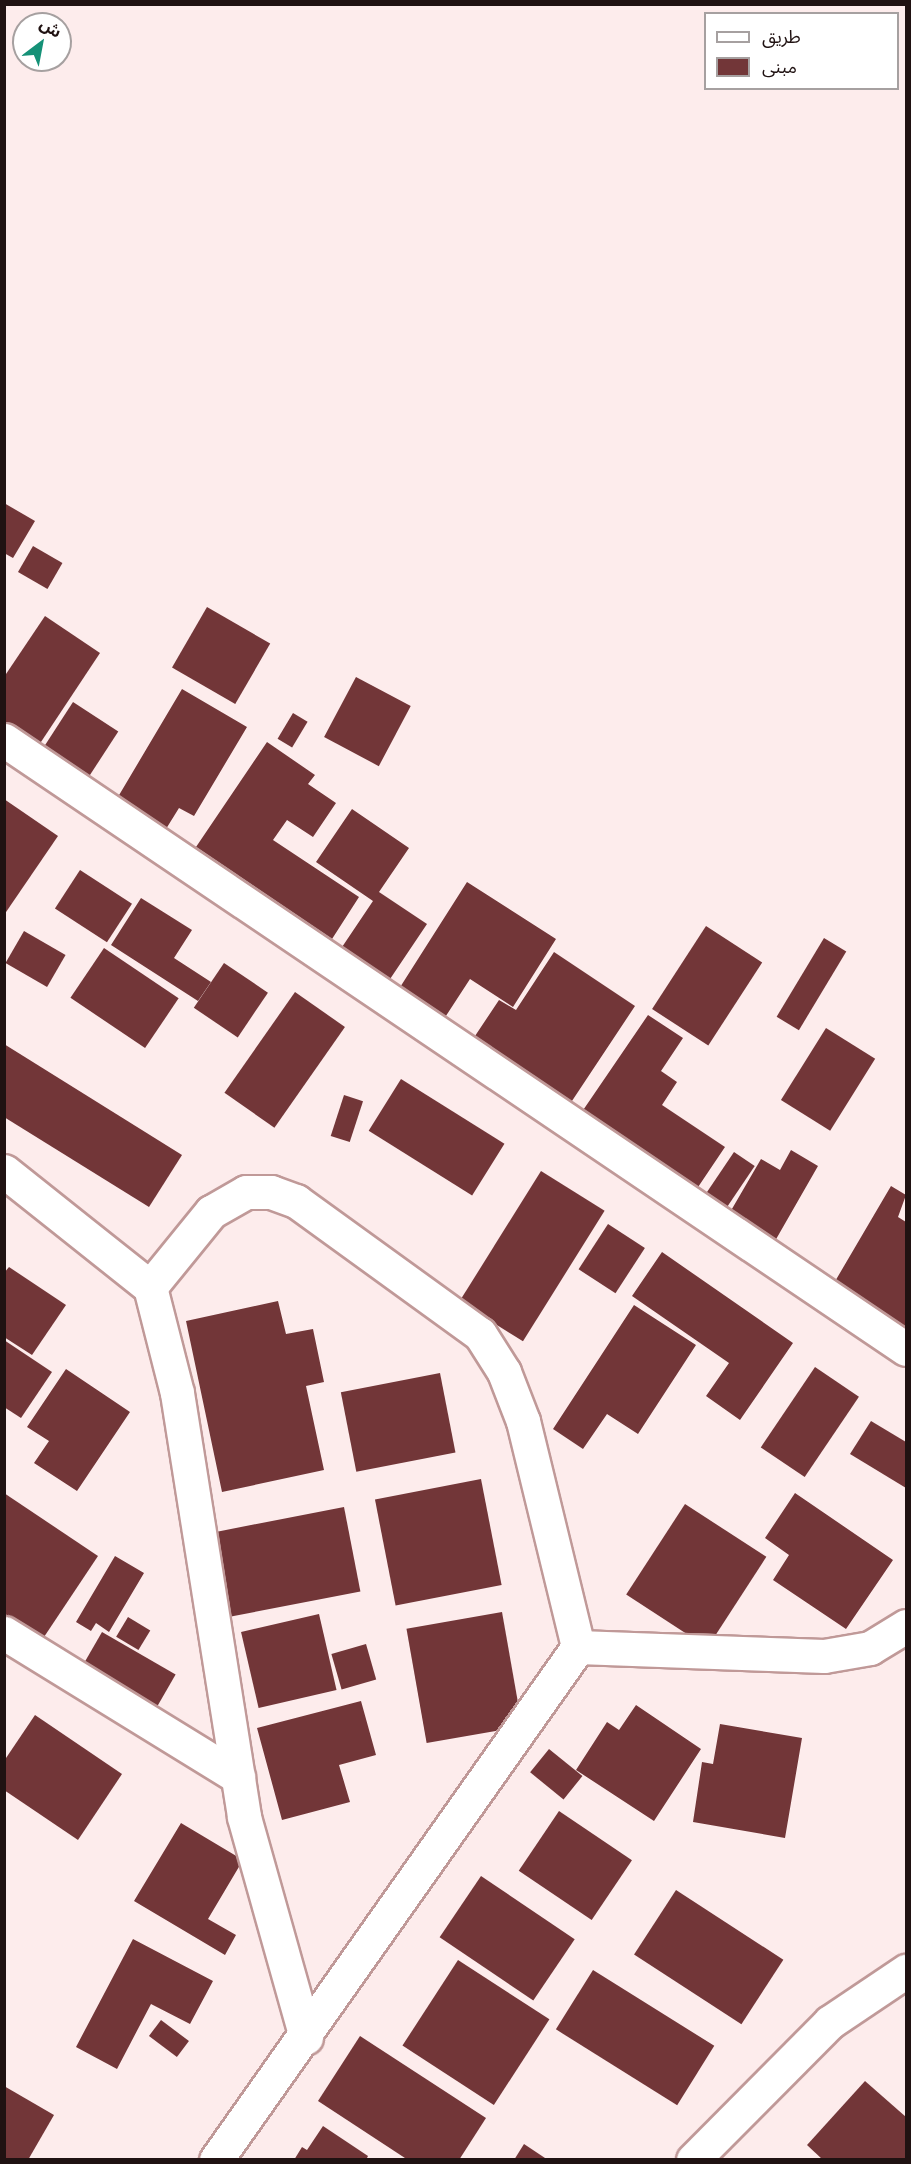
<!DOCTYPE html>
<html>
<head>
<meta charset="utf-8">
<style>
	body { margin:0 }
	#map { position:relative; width:911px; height:2164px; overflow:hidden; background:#fdecec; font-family:"Public Sans","Noto Sans Arabic",sans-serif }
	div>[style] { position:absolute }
	.building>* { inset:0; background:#723638; transform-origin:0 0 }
	.roads { filter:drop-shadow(2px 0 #c09998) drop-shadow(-2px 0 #c09998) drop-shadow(0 2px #c09998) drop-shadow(0 -2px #c09998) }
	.minor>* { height:33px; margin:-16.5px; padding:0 16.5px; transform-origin:16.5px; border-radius:16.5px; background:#fff }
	span { translate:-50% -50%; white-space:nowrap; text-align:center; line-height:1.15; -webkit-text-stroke:6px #fff; paint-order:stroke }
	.frame { position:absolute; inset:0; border:6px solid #201212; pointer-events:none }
	.legend { position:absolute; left:704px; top:12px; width:195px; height:78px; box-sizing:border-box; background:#fff; border:2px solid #a6a0a0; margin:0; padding:8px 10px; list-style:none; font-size:18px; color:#201212 }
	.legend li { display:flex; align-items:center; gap:12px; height:30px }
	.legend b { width:30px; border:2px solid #a6a0a0 }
	.north { position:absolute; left:12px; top:12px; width:60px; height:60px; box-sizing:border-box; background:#fff; border:2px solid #a6a0a0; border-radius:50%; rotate:32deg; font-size:16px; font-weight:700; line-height:24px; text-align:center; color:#201212 }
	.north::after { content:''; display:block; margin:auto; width:21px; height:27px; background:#159177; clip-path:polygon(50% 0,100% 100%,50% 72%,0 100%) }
</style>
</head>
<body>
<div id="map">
	<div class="building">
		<i style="clip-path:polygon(4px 503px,35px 521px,13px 558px,4px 553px)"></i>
		<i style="left:33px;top:546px;width:34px;height:30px;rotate:30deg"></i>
		<i style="left:207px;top:607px;width:73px;height:70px;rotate:30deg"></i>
		<i style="clip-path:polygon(45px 616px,100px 653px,33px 754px,4px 735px,4px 677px)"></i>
		<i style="left:356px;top:677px;width:62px;height:68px;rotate:28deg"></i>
		<i style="clip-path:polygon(182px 689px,247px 727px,194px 816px,179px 808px,161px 837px,112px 807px)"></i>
		<i style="left:73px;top:702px;width:54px;height:58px;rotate:33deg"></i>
		<i style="left:293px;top:713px;width:17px;height:30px;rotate:31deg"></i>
		<i style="clip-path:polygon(267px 742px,315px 775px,308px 784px,336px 803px,313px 837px,287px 820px,273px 840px,359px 897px,332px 939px,196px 847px)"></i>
		<i style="clip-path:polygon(4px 799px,58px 836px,4px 915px)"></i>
		<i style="clip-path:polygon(352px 809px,409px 848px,379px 892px,427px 924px,384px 988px,336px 956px,373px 901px,316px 862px)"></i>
		<i style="left:80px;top:870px;width:62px;height:46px;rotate:33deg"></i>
		<i style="clip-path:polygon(467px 882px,556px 939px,513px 1007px,470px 979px,442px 1022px,397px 992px)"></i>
		<i style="clip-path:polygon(141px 898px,192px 930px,174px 958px,211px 982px,198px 1001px,111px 945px)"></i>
		<i style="left:706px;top:926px;width:67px;height:99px;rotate:33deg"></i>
		<i style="left:24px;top:931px;width:48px;height:37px;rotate:30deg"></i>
		<i style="left:824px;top:938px;width:26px;height:92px;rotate:31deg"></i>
		<i style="left:104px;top:948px;width:90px;height:60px;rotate:34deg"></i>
		<i style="clip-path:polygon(554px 952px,635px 1006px,566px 1110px,469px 1045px,499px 1000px,516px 1010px)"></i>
		<i style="left:224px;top:963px;width:53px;height:54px;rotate:34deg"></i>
		<i style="left:295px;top:992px;width:61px;height:123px;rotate:35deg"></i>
		<i style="clip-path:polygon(648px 1015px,683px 1038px,661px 1071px,677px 1082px,662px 1105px,725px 1147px,690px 1199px,575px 1122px)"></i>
		<i style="left:826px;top:1028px;width:58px;height:85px;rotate:32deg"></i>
		<i style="clip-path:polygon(4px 1044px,182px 1155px,149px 1207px,4px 1117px)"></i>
		<i style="left:401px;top:1079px;width:122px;height:61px;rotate:32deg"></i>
		<i style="left:344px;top:1095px;width:20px;height:43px;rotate:18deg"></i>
		<i style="clip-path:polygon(791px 1150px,818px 1166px,775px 1241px,729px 1214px,761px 1159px,780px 1170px)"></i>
		<i style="left:734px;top:1152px;width:25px;height:57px;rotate:34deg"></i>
		<i style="left:541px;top:1171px;width:75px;height:154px;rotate:32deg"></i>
		<i style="clip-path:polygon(891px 1186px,906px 1195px,898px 1217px,906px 1222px,906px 1341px,827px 1295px)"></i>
		<i style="left:608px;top:1224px;width:44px;height:54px;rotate:33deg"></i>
		<i style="clip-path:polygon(662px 1252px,793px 1343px,740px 1420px,706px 1396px,729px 1363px,632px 1296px)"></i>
		<i style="clip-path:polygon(9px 1267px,66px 1305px,32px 1355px,4px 1337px,4px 1273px)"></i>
		<i style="clip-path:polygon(278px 1301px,286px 1334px,313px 1329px,324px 1382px,306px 1386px,324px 1470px,222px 1492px,186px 1321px)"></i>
		<i style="clip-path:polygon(634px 1305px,696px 1345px,638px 1434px,607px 1414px,583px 1449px,553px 1429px)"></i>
		<i style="clip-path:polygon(4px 1340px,52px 1372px,21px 1418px,4px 1407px)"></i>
		<i style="left:815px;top:1367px;width:53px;height:97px;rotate:34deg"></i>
		<i style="clip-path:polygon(66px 1369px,130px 1412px,77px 1491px,34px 1463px,49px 1441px,27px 1427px)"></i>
		<i style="left:440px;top:1373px;width:81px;height:101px;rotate:79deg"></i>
		<i style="clip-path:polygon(871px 1421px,906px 1442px,906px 1488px,850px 1454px)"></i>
		<i style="left:481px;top:1479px;width:108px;height:108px;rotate:79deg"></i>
		<i style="clip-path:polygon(4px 1493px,98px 1556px,32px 1655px,4px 1636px)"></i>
		<i style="clip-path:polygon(795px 1493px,893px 1560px,846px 1629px,773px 1580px,789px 1555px,765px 1538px)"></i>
		<i style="left:685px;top:1504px;width:97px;height:108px;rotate:33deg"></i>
		<i style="left:344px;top:1507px;width:86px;height:137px;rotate:79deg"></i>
		<i style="clip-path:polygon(115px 1556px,144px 1573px,109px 1632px,96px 1623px,91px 1631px,76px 1622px)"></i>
		<i style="left:502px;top:1612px;width:116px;height:97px;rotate:80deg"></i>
		<i style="left:319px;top:1614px;width:78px;height:80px;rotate:77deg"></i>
		<i style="left:128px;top:1617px;width:26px;height:23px;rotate:31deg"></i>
		<i style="left:102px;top:1632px;width:85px;height:64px;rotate:30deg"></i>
		<i style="left:366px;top:1644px;width:37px;height:36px;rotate:74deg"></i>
		<i style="clip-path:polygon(361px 1701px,376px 1755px,339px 1765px,350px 1802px,282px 1820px,257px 1728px)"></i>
		<i style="clip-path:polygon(636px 1705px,701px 1749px,654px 1821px,576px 1770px,607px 1722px,619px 1730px)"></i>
		<i style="clip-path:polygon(35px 1715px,122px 1774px,78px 1840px,4px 1790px,4px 1761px)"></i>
		<i style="clip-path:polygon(720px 1724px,802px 1738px,785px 1838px,693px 1822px,702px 1762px,713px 1764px)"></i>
		<i style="left:549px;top:1749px;width:43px;height:30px;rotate:39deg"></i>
		<i style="left:559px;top:1811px;width:88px;height:72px;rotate:34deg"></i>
		<i style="clip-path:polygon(181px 1823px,243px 1860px,208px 1919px,236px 1935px,225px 1955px,134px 1901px)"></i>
		<i style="left:481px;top:1876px;width:113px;height:74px;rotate:34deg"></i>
		<i style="left:676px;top:1890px;width:128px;height:77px;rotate:33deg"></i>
		<i style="clip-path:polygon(133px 1939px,213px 1981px,190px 2024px,151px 2004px,117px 2069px,76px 2047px)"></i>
		<i style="left:458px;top:1960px;width:109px;height:102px;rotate:33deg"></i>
		<i style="left:593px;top:1970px;width:143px;height:70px;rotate:32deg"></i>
		<i style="left:161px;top:2020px;width:35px;height:20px;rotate:37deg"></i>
		<i style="clip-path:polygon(360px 2036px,486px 2118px,459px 2160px,408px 2160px,318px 2101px)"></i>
		<i style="clip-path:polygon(865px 2081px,906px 2117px,906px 2160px,823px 2160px,807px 2145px)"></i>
		<i style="clip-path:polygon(4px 2086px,54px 2115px,28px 2160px,4px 2160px)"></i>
		<i style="clip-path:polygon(323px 2126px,368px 2156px,366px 2160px,294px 2160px,302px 2147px,307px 2150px)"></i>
		<i style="clip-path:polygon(524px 2144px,548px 2160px,514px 2160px)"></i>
	</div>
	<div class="roads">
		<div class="minor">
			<i style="left:4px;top:740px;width:1088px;rotate:34.03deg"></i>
			<i style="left:4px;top:1171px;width:186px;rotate:38.5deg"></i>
			<i style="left:150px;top:1287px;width:109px;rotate:75.7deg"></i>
			<i style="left:177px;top:1393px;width:429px;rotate:81deg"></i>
			<i style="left:244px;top:1817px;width:229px;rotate:74.3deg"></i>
			<i style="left:150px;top:1287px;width:97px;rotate:-50.9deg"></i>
			<i style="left:211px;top:1212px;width:40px;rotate:-29.7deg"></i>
			<i style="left:246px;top:1192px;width:25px"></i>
			<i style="left:271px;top:1192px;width:27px;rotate:20deg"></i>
			<i style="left:296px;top:1201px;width:227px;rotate:35.9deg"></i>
			<i style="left:480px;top:1334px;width:45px;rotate:57.7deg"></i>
			<i style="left:504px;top:1372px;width:53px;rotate:68.8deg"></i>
			<i style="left:523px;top:1421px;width:233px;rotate:76.3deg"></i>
			<i style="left:4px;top:1633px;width:275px;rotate:31.6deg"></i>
			<i style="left:216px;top:2160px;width:628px;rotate:-54.79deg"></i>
			<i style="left:578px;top:1647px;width:246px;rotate:2.1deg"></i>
			<i style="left:824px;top:1656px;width:47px;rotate:-9.9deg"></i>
			<i style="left:870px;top:1648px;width:42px;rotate:-31.4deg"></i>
			<i style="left:693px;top:2160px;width:194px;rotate:-45.2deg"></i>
			<i style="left:830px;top:2022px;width:92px;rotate:-33.9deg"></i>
		</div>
	</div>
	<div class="frame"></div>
	<ul class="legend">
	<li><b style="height:8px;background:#fff"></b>طريق</li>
	<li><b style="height:16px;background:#723638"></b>مبنى</li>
	</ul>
	<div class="north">ش</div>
</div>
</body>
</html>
